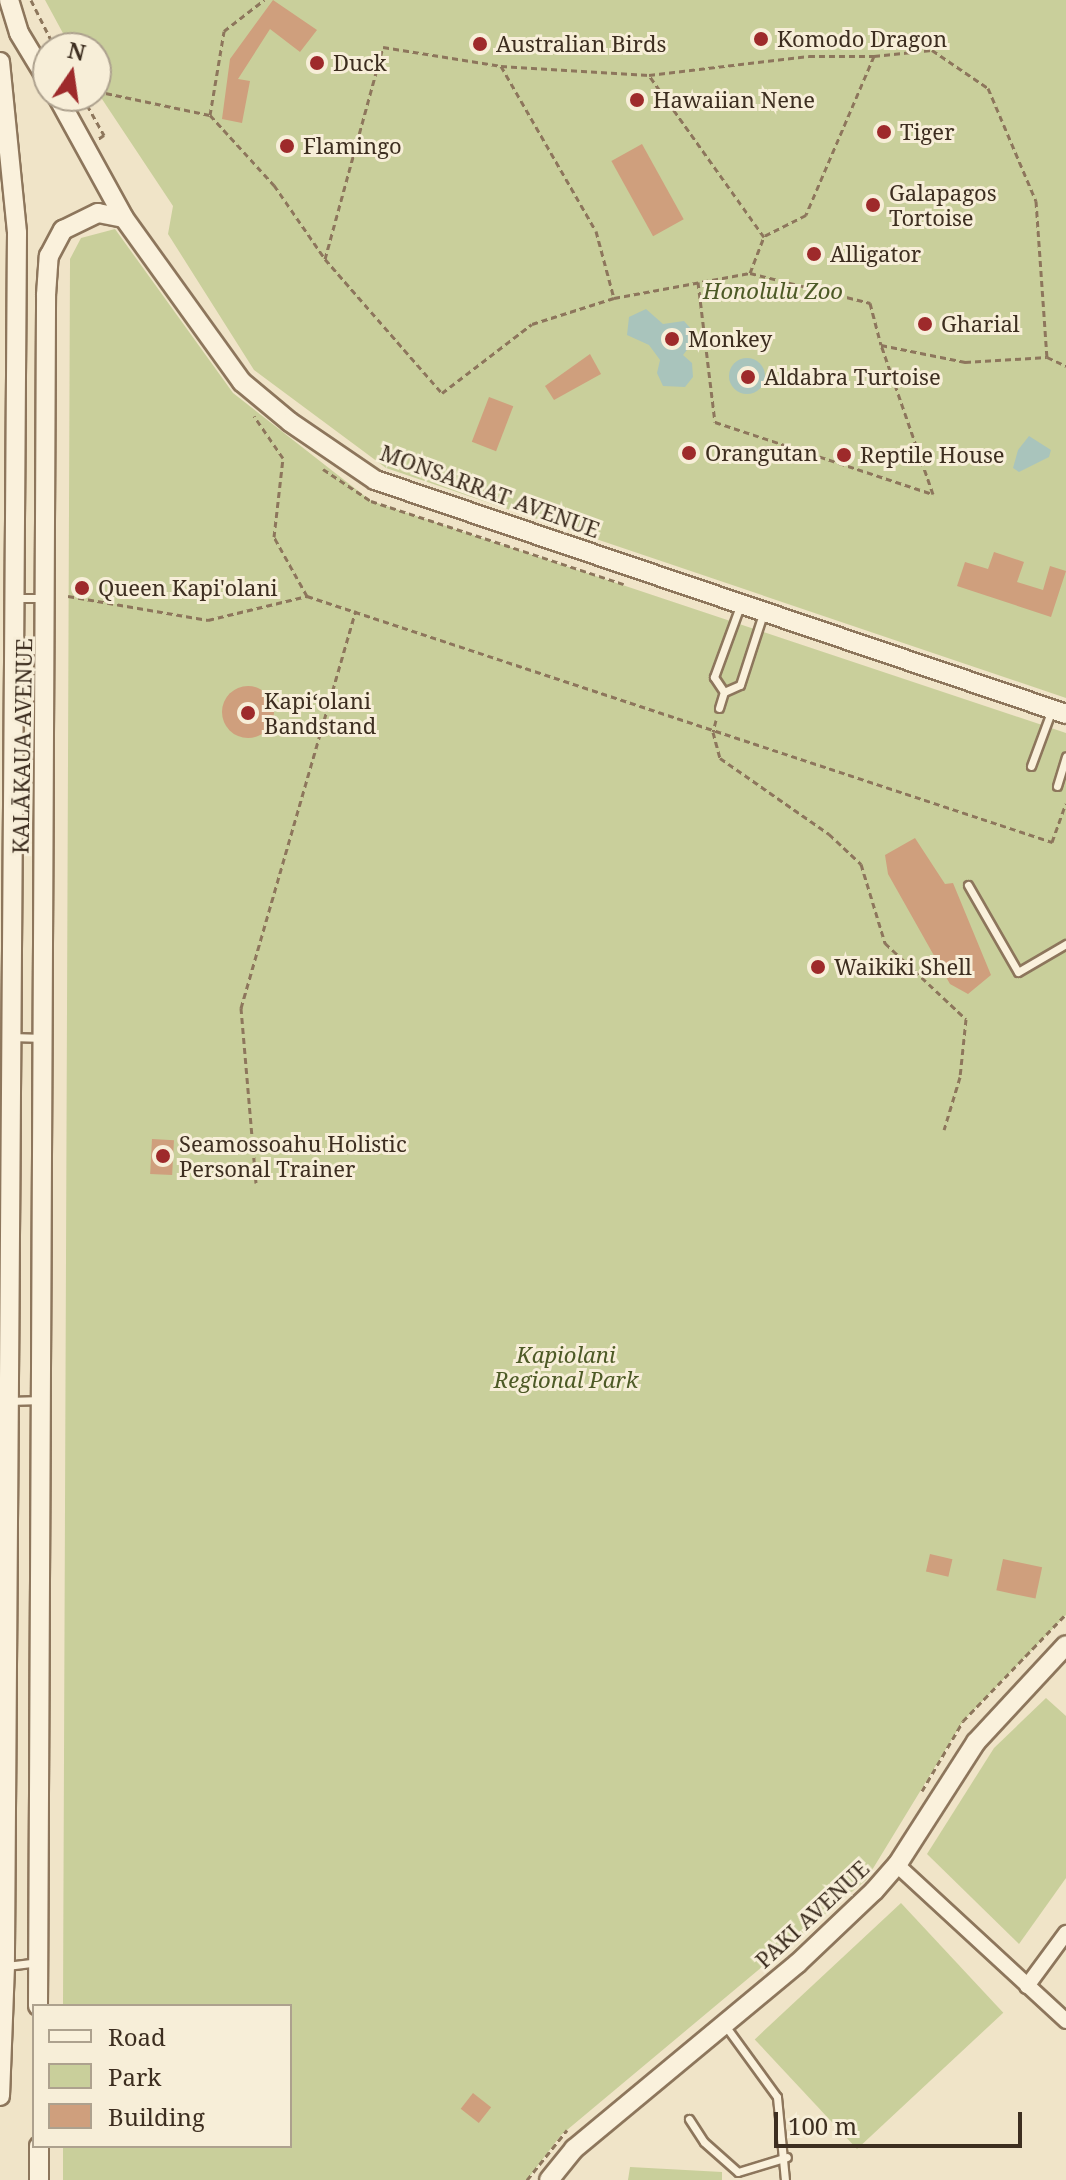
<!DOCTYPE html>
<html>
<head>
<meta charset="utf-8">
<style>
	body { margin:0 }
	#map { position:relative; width:1066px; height:2180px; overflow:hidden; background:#f0e4c8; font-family:"Noto Serif",serif }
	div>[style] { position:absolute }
	.green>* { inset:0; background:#c9cf9b; transform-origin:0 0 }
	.water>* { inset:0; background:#a9c4bc }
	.round { border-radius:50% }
	.building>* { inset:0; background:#cf9f7d; transform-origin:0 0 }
	.path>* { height:3px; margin-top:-1.5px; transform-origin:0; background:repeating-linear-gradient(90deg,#8d765c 0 6px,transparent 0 10px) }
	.roads { filter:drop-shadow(2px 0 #8d765c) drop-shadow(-2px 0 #8d765c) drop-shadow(0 2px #8d765c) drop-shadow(0 -2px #8d765c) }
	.service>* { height:7px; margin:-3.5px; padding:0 3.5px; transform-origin:3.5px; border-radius:3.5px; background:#faf1dc }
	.minor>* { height:14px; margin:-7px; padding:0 7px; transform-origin:7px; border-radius:7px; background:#faf1dc }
	.tertiary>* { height:18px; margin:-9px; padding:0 9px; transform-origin:9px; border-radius:9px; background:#faf1dc }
	.dots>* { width:22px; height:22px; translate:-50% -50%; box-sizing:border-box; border:4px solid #f7eed8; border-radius:50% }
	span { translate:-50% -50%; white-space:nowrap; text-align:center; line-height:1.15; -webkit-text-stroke:6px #f7eed8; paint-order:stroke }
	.poi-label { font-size:22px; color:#3d2e20 }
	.left { translate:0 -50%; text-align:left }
	.park-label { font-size:22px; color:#4d5a26; font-style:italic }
	.street-label { font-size:22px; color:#3d2e20 }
	.legend { position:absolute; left:32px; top:2004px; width:260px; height:144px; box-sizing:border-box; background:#f7eed8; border:2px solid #ada18e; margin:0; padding:10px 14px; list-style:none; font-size:24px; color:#3d2e20 }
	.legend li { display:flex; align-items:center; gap:16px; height:40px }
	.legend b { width:40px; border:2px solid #ada18e }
	.north { position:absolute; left:32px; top:32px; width:80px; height:80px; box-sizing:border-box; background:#f7eed8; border:2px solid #ada18e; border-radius:50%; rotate:13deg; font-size:22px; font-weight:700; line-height:32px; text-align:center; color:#3d2e20 }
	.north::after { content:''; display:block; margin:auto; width:28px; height:36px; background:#9e2a2b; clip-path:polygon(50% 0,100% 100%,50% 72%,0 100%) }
	.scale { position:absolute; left:774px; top:2112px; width:248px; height:36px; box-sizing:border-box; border:4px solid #3d2e20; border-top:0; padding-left:10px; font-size:24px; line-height:28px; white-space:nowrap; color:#3d2e20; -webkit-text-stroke:6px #f7eed8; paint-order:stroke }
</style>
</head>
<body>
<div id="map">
	<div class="green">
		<i style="clip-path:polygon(45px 0,1066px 0,1066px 698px,386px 468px,254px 370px,168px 234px,173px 206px,96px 90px,96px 48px,71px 48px)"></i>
		<i style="clip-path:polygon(115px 229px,233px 393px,371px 501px,1066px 733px,1066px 1615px,963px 1721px,866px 1880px,561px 2135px,527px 2180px,63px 2180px,63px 2146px,290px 2146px,290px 2006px,63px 2006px,70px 259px,81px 238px)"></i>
		<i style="clip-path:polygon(1046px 1698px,1066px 1716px,1066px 1878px,1019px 1944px,927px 1854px,994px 1748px)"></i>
		<i style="left:901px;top:1903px;width:150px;height:200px;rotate:47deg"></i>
		<i style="clip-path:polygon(630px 2167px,722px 2172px,722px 2180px,628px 2180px)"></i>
	</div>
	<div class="water">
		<i style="clip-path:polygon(646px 309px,663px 324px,684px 321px,692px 330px,694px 341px,683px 355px,692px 363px,693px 377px,685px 387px,663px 386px,657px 373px,660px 360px,649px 345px,627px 335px,629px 317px)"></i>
		<i class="round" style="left:729px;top:358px;width:36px;height:36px"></i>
		<i style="clip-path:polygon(1029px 436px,1051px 450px,1049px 457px,1019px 472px,1013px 468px,1018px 450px)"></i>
	</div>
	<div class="building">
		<i style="clip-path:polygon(273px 0,317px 30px,300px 52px,270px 29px,238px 79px,250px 81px,242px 123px,222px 119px,230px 59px)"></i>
		<i style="left:642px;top:144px;width:86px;height:35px;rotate:61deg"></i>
		<i style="clip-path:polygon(590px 354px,601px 374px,554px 400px,545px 386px)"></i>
		<i style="left:489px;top:397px;width:26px;height:48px;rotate:21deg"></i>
		<i style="clip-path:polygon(994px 552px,1024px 562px,1017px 582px,1043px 590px,1050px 566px,1066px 571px,1051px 617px,957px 586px,965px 562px,988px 569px)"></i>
		<i class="round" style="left:222px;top:686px;width:52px;height:52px"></i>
		<i style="clip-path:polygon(915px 838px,945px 884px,953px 883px,991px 975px,968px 994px,950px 984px,888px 874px,885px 855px)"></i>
		<i style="left:152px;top:1139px;width:22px;height:35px;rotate:3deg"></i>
		<i style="left:930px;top:1554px;width:23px;height:18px;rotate:13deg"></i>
		<i style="left:1003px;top:1559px;width:40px;height:32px;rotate:12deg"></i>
		<i style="left:473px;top:2093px;width:23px;height:20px;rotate:38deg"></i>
	</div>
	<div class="path">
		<i style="left:31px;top:0;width:54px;rotate:63.4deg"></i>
		<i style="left:874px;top:56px;width:58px;rotate:-5.9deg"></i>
		<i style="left:932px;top:50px;width:68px;rotate:34.2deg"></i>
		<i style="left:988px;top:88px;width:123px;rotate:67deg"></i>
		<i style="left:1036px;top:201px;width:156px;rotate:86deg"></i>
		<i style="left:501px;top:66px;width:190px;rotate:60.1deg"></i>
		<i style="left:596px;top:231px;width:69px;rotate:75deg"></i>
		<i style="left:96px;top:91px;width:116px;rotate:11.9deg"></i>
		<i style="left:210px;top:115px;width:85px;rotate:-80.5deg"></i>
		<i style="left:224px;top:31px;width:51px;rotate:-37.8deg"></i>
		<i style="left:82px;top:96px;width:45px;rotate:60.6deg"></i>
		<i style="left:104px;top:135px;width:7px;rotate:146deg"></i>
		<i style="left:210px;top:115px;width:95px;rotate:47.6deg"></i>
		<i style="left:274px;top:185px;width:90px;rotate:55.4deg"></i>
		<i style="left:325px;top:259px;width:178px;rotate:48.9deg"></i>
		<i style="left:442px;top:393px;width:113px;rotate:-37.5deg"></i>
		<i style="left:532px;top:324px;width:86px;rotate:-17.6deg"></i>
		<i style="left:614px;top:298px;width:138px;rotate:-10.4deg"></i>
		<i style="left:750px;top:273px;width:39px;rotate:-69deg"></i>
		<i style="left:764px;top:237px;width:199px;rotate:-125.4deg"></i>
		<i style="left:325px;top:259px;width:220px;rotate:-74.7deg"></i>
		<i style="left:383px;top:47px;width:120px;rotate:9.1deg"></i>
		<i style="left:501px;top:66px;width:148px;rotate:3.5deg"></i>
		<i style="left:649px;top:75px;width:161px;rotate:-6.8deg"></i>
		<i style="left:809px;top:56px;width:65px"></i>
		<i style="left:874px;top:56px;width:173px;rotate:113.2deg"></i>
		<i style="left:806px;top:215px;width:47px;rotate:153.4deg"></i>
		<i style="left:750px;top:273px;width:124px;rotate:14deg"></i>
		<i style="left:870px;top:303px;width:43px;rotate:75.3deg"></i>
		<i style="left:881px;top:345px;width:86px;rotate:11.4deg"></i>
		<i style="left:965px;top:362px;width:82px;rotate:-3.5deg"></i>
		<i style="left:1047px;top:357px;width:21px;rotate:25deg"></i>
		<i style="left:698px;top:282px;width:141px;rotate:83.1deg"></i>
		<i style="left:715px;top:422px;width:230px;rotate:18.3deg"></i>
		<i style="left:933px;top:494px;width:158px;rotate:-109.2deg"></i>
		<i style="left:323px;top:469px;width:58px;rotate:33.7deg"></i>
		<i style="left:371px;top:501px;width:266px;rotate:18.2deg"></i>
		<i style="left:68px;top:596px;width:142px;rotate:9.7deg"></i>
		<i style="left:208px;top:620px;width:102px;rotate:-13.6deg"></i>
		<i style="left:307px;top:596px;width:68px;rotate:-119.2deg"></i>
		<i style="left:274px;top:537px;width:80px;rotate:-83.5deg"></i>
		<i style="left:283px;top:458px;width:51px;rotate:-124.6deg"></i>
		<i style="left:307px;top:596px;width:785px;rotate:18.27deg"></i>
		<i style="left:1052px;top:842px;width:41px;rotate:-70.3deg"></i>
		<i style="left:716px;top:720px;width:12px;rotate:104deg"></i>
		<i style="left:713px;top:732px;width:27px;rotate:75deg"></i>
		<i style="left:720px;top:758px;width:133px;rotate:34.9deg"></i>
		<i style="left:829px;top:834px;width:44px;rotate:43.2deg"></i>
		<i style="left:861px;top:864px;width:83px;rotate:73.1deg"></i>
		<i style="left:885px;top:943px;width:111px;rotate:43.2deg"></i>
		<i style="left:966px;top:1019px;width:58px;rotate:95.9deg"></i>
		<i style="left:960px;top:1077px;width:55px;rotate:106.8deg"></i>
		<i style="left:256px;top:1183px;width:176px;rotate:-94.9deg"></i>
		<i style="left:241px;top:1008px;width:414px;rotate:-73.9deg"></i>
		<i style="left:922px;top:1791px;width:81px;rotate:-59.6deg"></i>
		<i style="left:963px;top:1721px;width:149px;rotate:-46.1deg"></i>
		<i style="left:527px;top:2180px;width:64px;rotate:-51.3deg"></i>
	</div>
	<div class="roads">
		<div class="service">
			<i style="left:17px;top:598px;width:27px"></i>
			<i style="left:724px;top:692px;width:18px;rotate:-124deg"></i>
			<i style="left:714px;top:677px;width:76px;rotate:-69.9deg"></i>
			<i style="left:719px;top:708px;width:17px;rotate:-73deg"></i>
			<i style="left:724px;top:692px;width:17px;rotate:-24deg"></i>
			<i style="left:740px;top:685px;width:75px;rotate:-72.1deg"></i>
			<i style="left:1031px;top:766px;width:58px;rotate:-69.7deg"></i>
			<i style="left:1057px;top:786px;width:31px;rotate:-73deg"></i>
			<i style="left:968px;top:885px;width:100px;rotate:60.1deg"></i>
			<i style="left:1018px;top:972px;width:56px;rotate:-30.3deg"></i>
			<i style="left:14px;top:1037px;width:27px;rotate:2deg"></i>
			<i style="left:11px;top:1401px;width:28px;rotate:-2deg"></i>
			<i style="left:6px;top:1966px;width:32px;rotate:-7deg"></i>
			<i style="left:724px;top:2024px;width:90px;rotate:54deg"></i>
			<i style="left:777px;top:2097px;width:83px;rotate:84.5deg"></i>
			<i style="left:689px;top:2119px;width:27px;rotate:57deg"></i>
			<i style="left:704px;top:2142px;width:45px;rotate:41.4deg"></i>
			<i style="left:738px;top:2172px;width:51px;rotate:-17deg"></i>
		</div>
		<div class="minor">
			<i style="left:897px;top:1865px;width:230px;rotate:42.7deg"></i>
			<i style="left:1027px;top:1986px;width:66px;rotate:-53.7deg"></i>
		</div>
		<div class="tertiary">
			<i style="left:9px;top:0;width:34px;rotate:73deg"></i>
			<i style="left:19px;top:33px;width:56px;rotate:58.9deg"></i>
			<i style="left:0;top:62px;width:172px;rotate:84.3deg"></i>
			<i style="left:17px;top:233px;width:1733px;rotate:90.4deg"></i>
			<i style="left:5px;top:1966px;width:130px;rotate:92.2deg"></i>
			<i style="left:57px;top:96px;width:139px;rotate:61.2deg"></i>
			<i style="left:124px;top:218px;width:202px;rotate:54.3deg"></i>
			<i style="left:242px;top:382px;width:62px;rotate:39.8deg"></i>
			<i style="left:290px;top:422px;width:103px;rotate:34.3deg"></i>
			<i style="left:375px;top:480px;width:730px;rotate:18.71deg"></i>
			<i style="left:38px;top:2006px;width:1711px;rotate:-89.73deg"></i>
			<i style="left:46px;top:295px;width:39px;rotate:-86deg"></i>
			<i style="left:49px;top:256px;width:30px;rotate:-62deg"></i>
			<i style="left:63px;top:230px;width:39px;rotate:-26deg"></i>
			<i style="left:98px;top:213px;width:26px;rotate:11deg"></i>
			<i style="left:39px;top:2146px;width:34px;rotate:90deg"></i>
			<i style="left:549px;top:2180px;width:40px;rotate:-51deg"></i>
			<i style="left:574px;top:2149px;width:290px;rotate:-39.7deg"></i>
			<i style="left:797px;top:1964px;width:106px;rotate:-43.5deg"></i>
			<i style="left:874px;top:1891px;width:35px;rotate:-49deg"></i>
			<i style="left:897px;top:1865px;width:146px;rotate:-57.3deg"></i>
			<i style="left:976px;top:1742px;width:132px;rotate:-47.1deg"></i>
		</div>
	</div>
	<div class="dots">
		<i style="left:761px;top:39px;background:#9e2a2b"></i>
		<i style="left:480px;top:44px;background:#9e2a2b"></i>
		<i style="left:317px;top:63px;background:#9e2a2b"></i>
		<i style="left:637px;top:100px;background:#9e2a2b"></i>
		<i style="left:884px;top:132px;background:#9e2a2b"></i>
		<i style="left:287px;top:146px;background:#9e2a2b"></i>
		<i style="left:873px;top:205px;background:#9e2a2b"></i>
		<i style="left:814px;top:254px;background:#9e2a2b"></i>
		<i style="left:925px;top:324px;background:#9e2a2b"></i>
		<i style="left:672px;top:339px;background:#9e2a2b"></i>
		<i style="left:748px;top:377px;background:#9e2a2b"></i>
		<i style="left:689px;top:453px;background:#9e2a2b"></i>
		<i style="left:844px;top:455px;background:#9e2a2b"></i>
		<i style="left:82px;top:588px;background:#9e2a2b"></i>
		<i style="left:248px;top:713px;background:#9e2a2b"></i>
		<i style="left:818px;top:967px;background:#9e2a2b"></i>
		<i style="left:163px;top:1156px;background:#9e2a2b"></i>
	</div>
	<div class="poi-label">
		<span class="left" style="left:777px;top:39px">Komodo Dragon</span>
		<span class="left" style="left:496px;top:44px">Australian Birds</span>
		<span class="left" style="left:333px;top:63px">Duck</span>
		<span class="left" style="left:653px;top:100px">Hawaiian Nene</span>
		<span class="left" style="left:900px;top:132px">Tiger</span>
		<span class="left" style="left:303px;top:146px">Flamingo</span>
		<span class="left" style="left:889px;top:205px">Galapagos<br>Tortoise</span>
		<span class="left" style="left:830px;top:254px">Alligator</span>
		<span class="left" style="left:941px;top:324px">Gharial</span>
		<span class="left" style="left:688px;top:339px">Monkey</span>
		<span class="left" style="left:764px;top:377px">Aldabra Turtoise</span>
		<span class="left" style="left:705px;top:453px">Orangutan</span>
		<span class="left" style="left:860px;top:455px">Reptile House</span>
		<span class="left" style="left:98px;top:588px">Queen Kapi'olani</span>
		<span class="left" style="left:264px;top:713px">Kapiʻolani<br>Bandstand</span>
		<span class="left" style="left:834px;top:967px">Waikiki Shell</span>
		<span class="left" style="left:179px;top:1156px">Seamossoahu Holistic<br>Personal Trainer</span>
	</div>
	<div class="park-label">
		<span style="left:773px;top:291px">Honolulu Zoo</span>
		<span style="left:566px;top:1367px">Kapiolani<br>Regional Park</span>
	</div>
	<div class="street-label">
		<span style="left:490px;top:491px;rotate:20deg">MONSARRAT AVENUE</span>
		<span style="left:22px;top:746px;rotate:-89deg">KALĀKAUA AVENUE</span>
		<span style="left:812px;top:1914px;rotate:-43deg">PAKI AVENUE</span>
	</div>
	<ul class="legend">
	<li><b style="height:10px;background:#faf1dc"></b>Road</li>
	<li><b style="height:22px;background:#c9cf9b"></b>Park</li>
	<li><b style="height:22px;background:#cf9f7d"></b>Building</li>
	</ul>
	<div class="north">N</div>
	<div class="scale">100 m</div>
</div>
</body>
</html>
